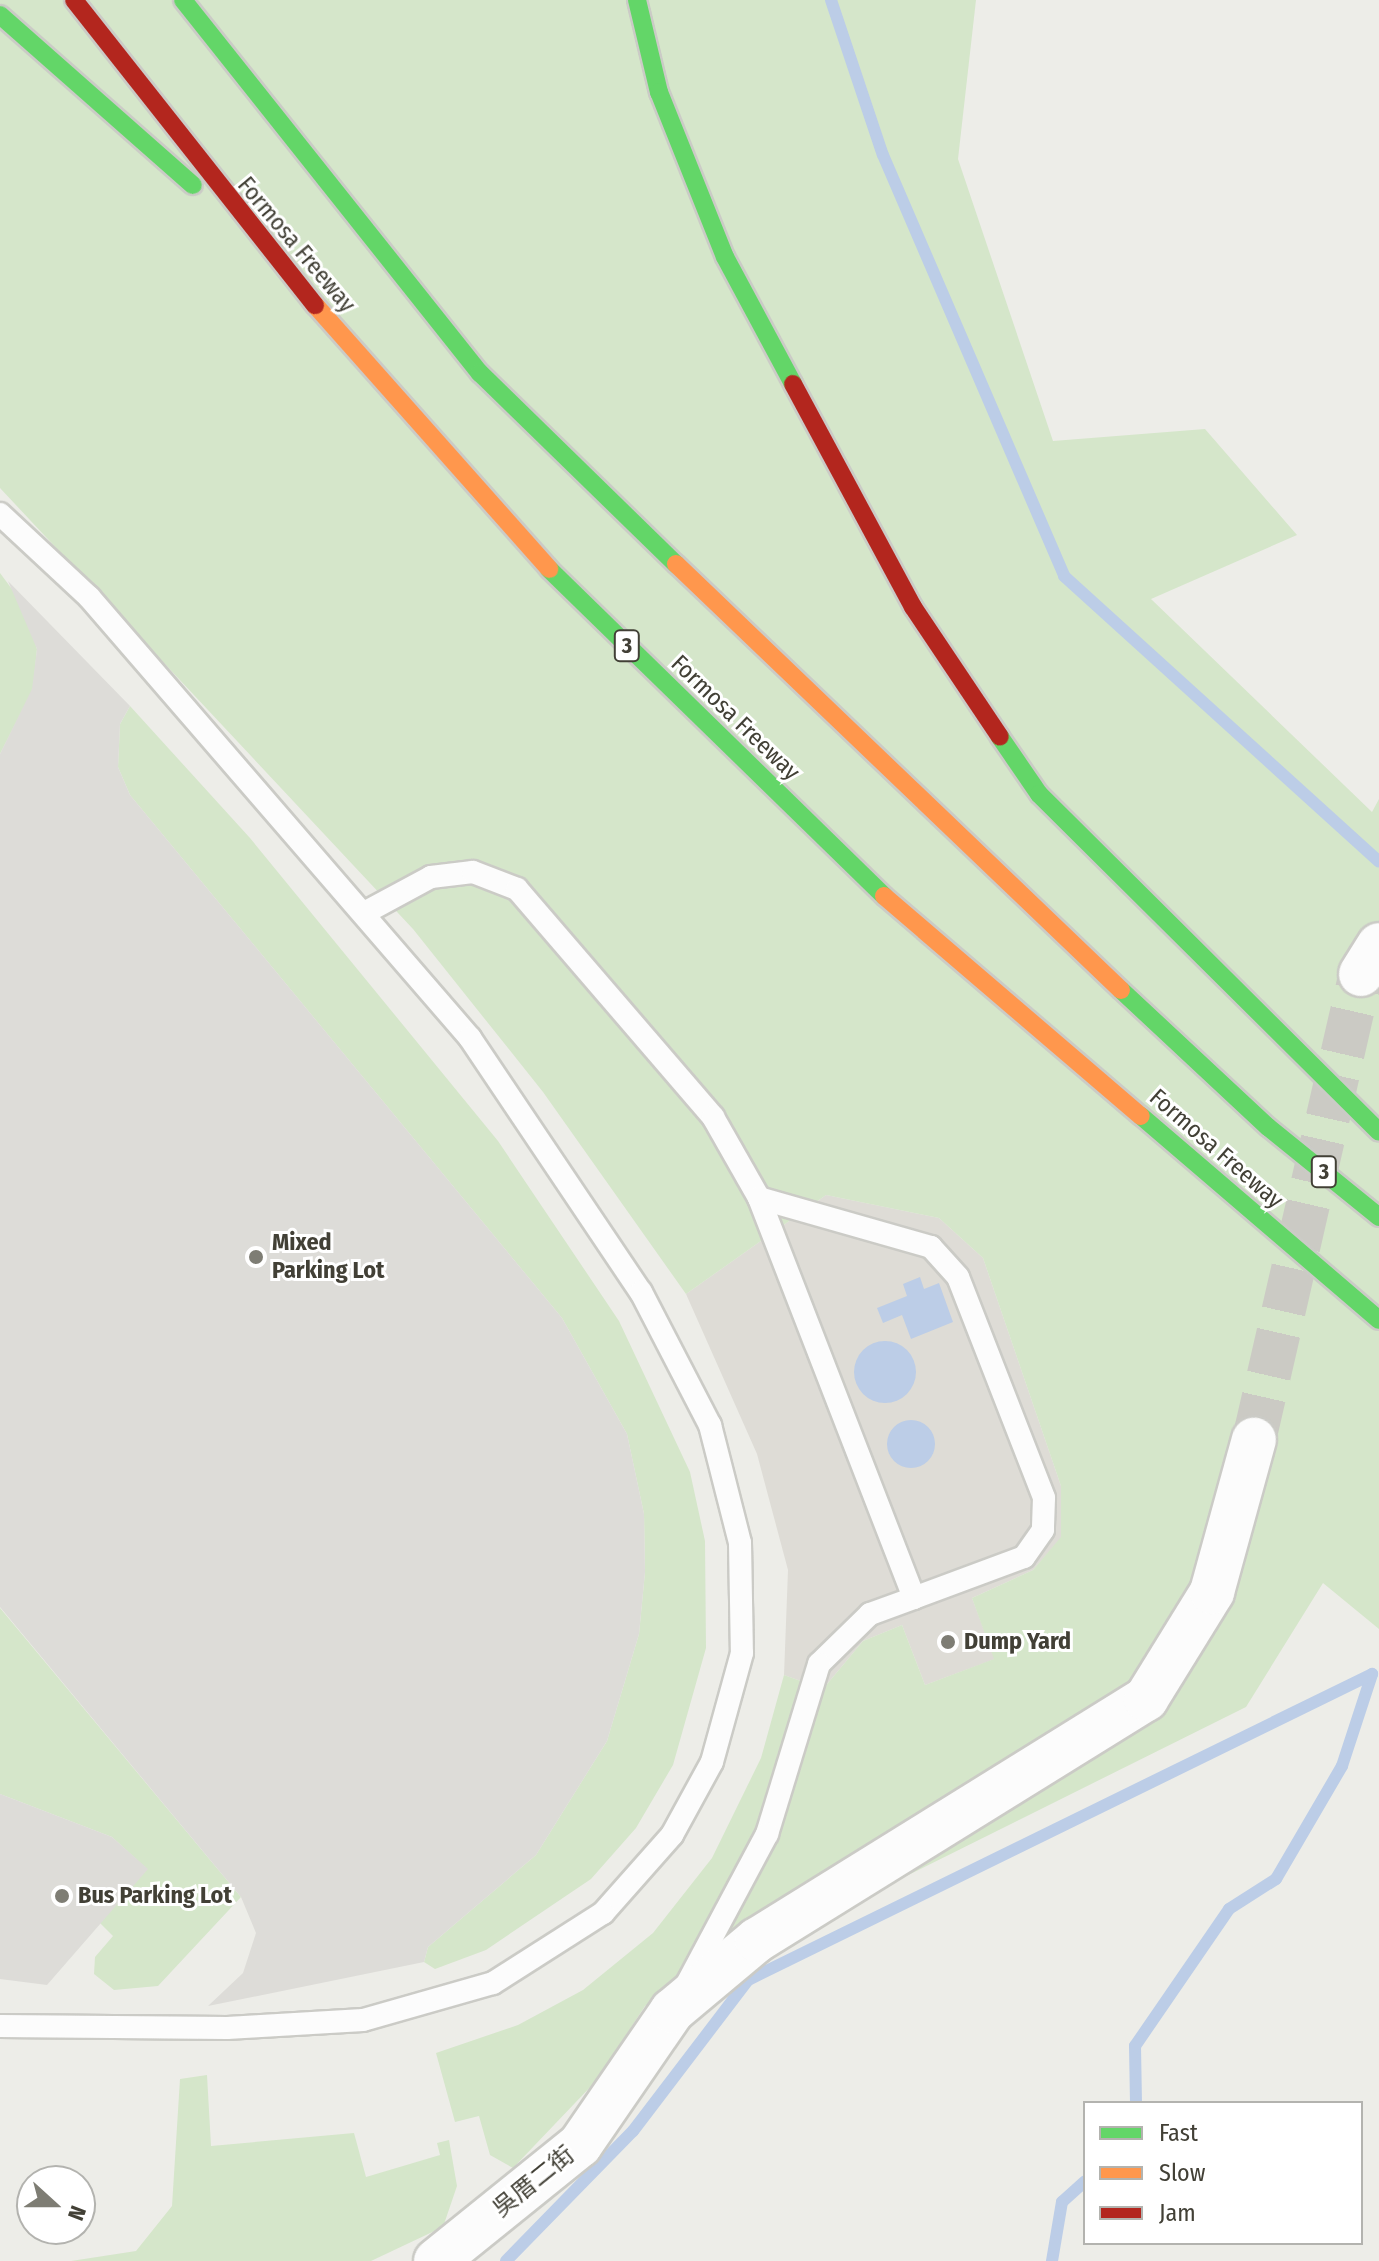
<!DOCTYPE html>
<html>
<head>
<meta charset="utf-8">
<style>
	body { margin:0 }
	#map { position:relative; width:1379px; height:2261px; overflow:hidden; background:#edede8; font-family:"Fira Sans Condensed","Noto Sans TC",sans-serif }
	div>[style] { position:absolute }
	.industrial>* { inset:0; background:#dedcd6 }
	.green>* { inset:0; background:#d5e6ca }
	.parking>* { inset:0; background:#dddcd8 }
	.water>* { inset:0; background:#bccde7 }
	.round { border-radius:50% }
	.stream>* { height:12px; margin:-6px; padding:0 6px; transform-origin:6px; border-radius:6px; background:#bccde7 }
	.street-tunnel>* { height:44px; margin-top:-22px; transform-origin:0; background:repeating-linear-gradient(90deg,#cbcac4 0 44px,transparent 0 66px) }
	.roads { filter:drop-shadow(2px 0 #cbcbc6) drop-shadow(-2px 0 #cbcbc6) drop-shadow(0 2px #cbcbc6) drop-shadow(0 -2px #cbcbc6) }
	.lane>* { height:22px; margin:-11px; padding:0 11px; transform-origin:11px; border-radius:11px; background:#fcfcfc }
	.street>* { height:44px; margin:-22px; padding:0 22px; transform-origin:22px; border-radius:22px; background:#fcfcfc }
	.fast>* { height:18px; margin:-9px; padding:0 9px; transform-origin:9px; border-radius:9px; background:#63d668 }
	.slow>* { height:18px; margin:-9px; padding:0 9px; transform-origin:9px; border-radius:9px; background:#ff974d }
	.jam>* { height:18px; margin:-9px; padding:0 9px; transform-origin:9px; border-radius:9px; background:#b3261e }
	.dots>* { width:22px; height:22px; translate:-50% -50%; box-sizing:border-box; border:4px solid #fff; border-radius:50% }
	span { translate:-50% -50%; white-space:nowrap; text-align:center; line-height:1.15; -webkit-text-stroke:6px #fff; paint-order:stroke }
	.shield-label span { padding:2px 6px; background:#fff; border:2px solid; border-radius:6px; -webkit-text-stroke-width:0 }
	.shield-label { font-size:22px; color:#424036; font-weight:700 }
	.street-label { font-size:24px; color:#424036 }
	.poi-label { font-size:24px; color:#424036; font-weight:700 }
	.left { translate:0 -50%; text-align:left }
	.legend { position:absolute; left:1083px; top:2101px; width:280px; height:144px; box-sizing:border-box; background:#fff; border:2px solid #b3b3af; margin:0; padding:10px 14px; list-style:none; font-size:24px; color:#424036 }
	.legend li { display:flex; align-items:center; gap:16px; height:40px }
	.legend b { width:40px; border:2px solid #b3b3af }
	.north { position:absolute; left:16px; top:2165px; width:80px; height:80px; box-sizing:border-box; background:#fff; border:2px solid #b3b3af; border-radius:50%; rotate:111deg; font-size:22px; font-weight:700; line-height:32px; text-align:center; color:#424036 }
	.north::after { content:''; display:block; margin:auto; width:28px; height:36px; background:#7e7d74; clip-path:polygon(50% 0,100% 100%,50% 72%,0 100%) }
</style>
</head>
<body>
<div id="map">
	<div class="industrial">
		<i style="clip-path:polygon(826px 1195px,939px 1218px,983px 1258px,1061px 1486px,1062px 1537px,1033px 1570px,972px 1598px,995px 1659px,925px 1685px,902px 1625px,863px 1641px,823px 1689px,784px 1675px,788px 1570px,757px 1454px,686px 1294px)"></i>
	</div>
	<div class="green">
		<i style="clip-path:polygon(0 0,976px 0,958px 159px,1053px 441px,1205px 429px,1297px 535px,1151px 599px,1372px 812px,1379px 799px,1379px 1629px,1323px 1583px,1246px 1707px,645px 2006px,596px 2081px,513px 2168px,490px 2155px,479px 2116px,455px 2122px,436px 2053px,518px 2025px,583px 1990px,653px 1933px,712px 1858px,761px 1758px,784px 1675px,823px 1689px,863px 1641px,902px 1625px,925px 1685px,994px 1659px,972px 1598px,1033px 1570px,1061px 1537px,1061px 1486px,983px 1258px,939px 1218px,826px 1195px,686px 1294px,543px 1092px,413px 929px,0 488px)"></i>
		<i style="clip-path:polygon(0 573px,23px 604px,37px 649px,33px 689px,0 754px)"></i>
		<i style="clip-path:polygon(130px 706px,250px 838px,498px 1141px,619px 1321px,690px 1472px,705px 1541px,706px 1648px,673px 1765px,636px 1828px,591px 1879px,486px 1950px,435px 1969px,424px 1962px,428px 1947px,536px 1855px,607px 1741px,639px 1634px,645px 1572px,644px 1514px,627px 1434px,562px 1318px,130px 795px,118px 767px,120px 724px)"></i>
		<i style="clip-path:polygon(0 1608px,241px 1897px,158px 1986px,114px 1990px,94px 1974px,95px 1957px,113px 1936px,100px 1923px,147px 1869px,112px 1837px,0 1794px)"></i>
		<i style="clip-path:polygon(207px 2075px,211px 2146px,354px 2133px,366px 2177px,440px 2155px,437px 2143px,449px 2140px,457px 2186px,443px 2227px,371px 2261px,71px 2261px,136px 2251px,172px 2206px,180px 2079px)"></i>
	</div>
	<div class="parking">
		<i style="clip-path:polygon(8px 581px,130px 706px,120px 724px,118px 767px,130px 795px,562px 1318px,627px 1434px,644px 1514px,645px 1572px,639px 1634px,607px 1741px,536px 1855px,428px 1947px,424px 1962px,208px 2006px,243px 1973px,256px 1933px,241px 1897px,0 1607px,0 754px,32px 689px,37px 649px)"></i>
		<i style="clip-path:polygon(0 1794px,112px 1837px,148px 1869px,47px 1985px,0 1979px)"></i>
	</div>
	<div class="water">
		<i style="clip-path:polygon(920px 1277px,924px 1289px,939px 1283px,953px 1322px,911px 1339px,902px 1315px,883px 1323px,877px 1308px,907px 1296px,903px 1284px)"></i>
		<i class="round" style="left:854px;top:1341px;width:62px;height:62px"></i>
		<i class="round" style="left:887px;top:1420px;width:48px;height:48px"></i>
	</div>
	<div class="stream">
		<i style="left:831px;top:0;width:163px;rotate:71.5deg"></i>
		<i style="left:883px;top:155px;width:458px;rotate:66.7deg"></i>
		<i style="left:1064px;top:576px;width:425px;rotate:42.2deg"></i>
		<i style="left:1136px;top:2103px;width:57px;rotate:-91deg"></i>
		<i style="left:1135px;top:2046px;width:166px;rotate:-55.5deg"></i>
		<i style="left:1229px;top:1909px;width:56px;rotate:-32.6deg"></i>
		<i style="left:1276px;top:1879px;width:131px;rotate:-59.7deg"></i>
		<i style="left:1342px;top:1766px;width:97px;rotate:-71.9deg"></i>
		<i style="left:506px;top:2261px;width:182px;rotate:-45.7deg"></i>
		<i style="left:633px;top:2131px;width:190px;rotate:-52.7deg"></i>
		<i style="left:748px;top:1980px;width:695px;rotate:-26.12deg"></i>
		<i style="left:1052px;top:2261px;width:60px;rotate:-80.4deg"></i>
		<i style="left:1062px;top:2202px;width:31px;rotate:-42deg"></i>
	</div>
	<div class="street-tunnel">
		<i style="left:1254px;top:1440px;width:478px;rotate:-77.1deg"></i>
	</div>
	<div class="roads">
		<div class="lane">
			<i style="left:0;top:514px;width:122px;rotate:43deg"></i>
			<i style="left:89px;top:597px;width:583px;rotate:49.17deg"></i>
			<i style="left:470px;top:1038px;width:306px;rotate:56.1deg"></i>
			<i style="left:641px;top:1292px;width:150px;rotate:62.6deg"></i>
			<i style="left:710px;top:1425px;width:122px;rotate:75.7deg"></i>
			<i style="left:740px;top:1543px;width:110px;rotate:89deg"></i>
			<i style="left:742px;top:1653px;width:113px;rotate:105.4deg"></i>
			<i style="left:712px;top:1762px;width:83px;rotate:118.7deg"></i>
			<i style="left:672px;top:1835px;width:104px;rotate:131.5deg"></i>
			<i style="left:603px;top:1913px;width:130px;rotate:147.5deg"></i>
			<i style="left:493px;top:1983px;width:135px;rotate:164.1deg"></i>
			<i style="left:363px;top:2020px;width:136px;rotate:176.6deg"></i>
			<i style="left:227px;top:2028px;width:227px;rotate:-179.5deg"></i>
			<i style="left:366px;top:912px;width:74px;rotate:-28.3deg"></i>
			<i style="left:431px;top:877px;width:42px;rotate:-6.8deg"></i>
			<i style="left:473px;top:872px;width:47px;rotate:21.1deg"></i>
			<i style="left:517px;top:889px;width:301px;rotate:49.3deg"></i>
			<i style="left:713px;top:1117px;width:93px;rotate:60.4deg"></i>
			<i style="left:759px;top:1198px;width:429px;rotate:68.8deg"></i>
			<i style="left:914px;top:1598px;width:47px;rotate:160deg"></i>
			<i style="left:870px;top:1614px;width:71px;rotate:135.6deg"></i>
			<i style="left:819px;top:1664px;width:178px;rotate:107deg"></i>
			<i style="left:767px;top:1834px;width:168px;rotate:118.1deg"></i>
			<i style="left:759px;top:1198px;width:179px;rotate:15.9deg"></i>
			<i style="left:931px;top:1247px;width:40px;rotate:48deg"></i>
			<i style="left:958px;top:1277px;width:237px;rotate:68.7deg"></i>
			<i style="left:1044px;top:1498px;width:32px;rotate:92deg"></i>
			<i style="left:1043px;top:1530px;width:33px;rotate:125deg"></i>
			<i style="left:1024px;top:1557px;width:117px;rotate:159.6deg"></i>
		</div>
		<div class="street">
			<i style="left:1361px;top:974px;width:34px;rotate:-58deg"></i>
			<i style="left:436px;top:2261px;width:185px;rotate:-38.9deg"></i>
			<i style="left:580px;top:2145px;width:163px;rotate:-55.5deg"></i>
			<i style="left:672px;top:2011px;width:111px;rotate:-39.9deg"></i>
			<i style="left:757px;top:1940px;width:458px;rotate:-31.8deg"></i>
			<i style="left:1146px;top:1699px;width:126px;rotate:-58.3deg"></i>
			<i style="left:1212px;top:1592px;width:158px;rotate:-74.6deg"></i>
		</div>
		<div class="fast">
			<i style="left:183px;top:0;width:477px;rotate:51.5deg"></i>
			<i style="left:480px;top:373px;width:274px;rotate:44.3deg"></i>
			<i style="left:637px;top:0;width:95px;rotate:76.6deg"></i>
			<i style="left:659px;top:92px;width:178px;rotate:68.2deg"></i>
			<i style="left:725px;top:257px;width:144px;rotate:61.8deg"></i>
			<i style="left:0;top:15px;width:257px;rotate:41.4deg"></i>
			<i style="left:549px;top:569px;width:468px;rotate:44.3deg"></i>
			<i style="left:1000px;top:737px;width:69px;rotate:55.6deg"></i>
			<i style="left:1039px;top:794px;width:479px;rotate:44.8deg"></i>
			<i style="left:1121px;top:990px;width:201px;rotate:43deg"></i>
			<i style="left:1268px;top:1127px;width:143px;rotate:39deg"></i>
			<i style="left:1141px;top:1116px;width:313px;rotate:40.6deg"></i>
		</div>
		<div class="slow">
			<i style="left:315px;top:305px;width:353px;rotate:48.4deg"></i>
			<i style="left:676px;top:564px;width:616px;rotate:43.75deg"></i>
			<i style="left:884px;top:896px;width:338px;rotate:40.6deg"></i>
		</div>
		<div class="jam">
			<i style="left:74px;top:0;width:389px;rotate:51.7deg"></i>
			<i style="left:793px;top:384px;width:253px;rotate:61.7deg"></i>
			<i style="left:913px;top:607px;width:156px;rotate:56.2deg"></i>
		</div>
	</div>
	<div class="dots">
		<i style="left:256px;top:1257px;background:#7e7d74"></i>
		<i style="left:948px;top:1642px;background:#7e7d74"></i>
		<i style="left:62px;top:1896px;background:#7e7d74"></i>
	</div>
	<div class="shield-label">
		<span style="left:627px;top:646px">3</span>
		<span style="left:1324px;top:1172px">3</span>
	</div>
	<div class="street-label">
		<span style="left:296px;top:245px;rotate:50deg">Formosa Freeway</span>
		<span style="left:735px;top:718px;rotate:44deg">Formosa Freeway</span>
		<span style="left:1216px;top:1149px;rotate:41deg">Formosa Freeway</span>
		<span style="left:534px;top:2182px;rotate:-39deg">吳厝二街</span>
	</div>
	<div class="poi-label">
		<span class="left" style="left:272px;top:1257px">Mixed<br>Parking Lot</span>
		<span class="left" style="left:964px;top:1642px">Dump Yard</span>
		<span class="left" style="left:78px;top:1896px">Bus Parking Lot</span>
	</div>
	<ul class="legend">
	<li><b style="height:10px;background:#63d668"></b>Fast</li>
	<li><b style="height:10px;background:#ff974d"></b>Slow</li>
	<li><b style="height:10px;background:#b3261e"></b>Jam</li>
	</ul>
	<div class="north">N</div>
</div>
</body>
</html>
